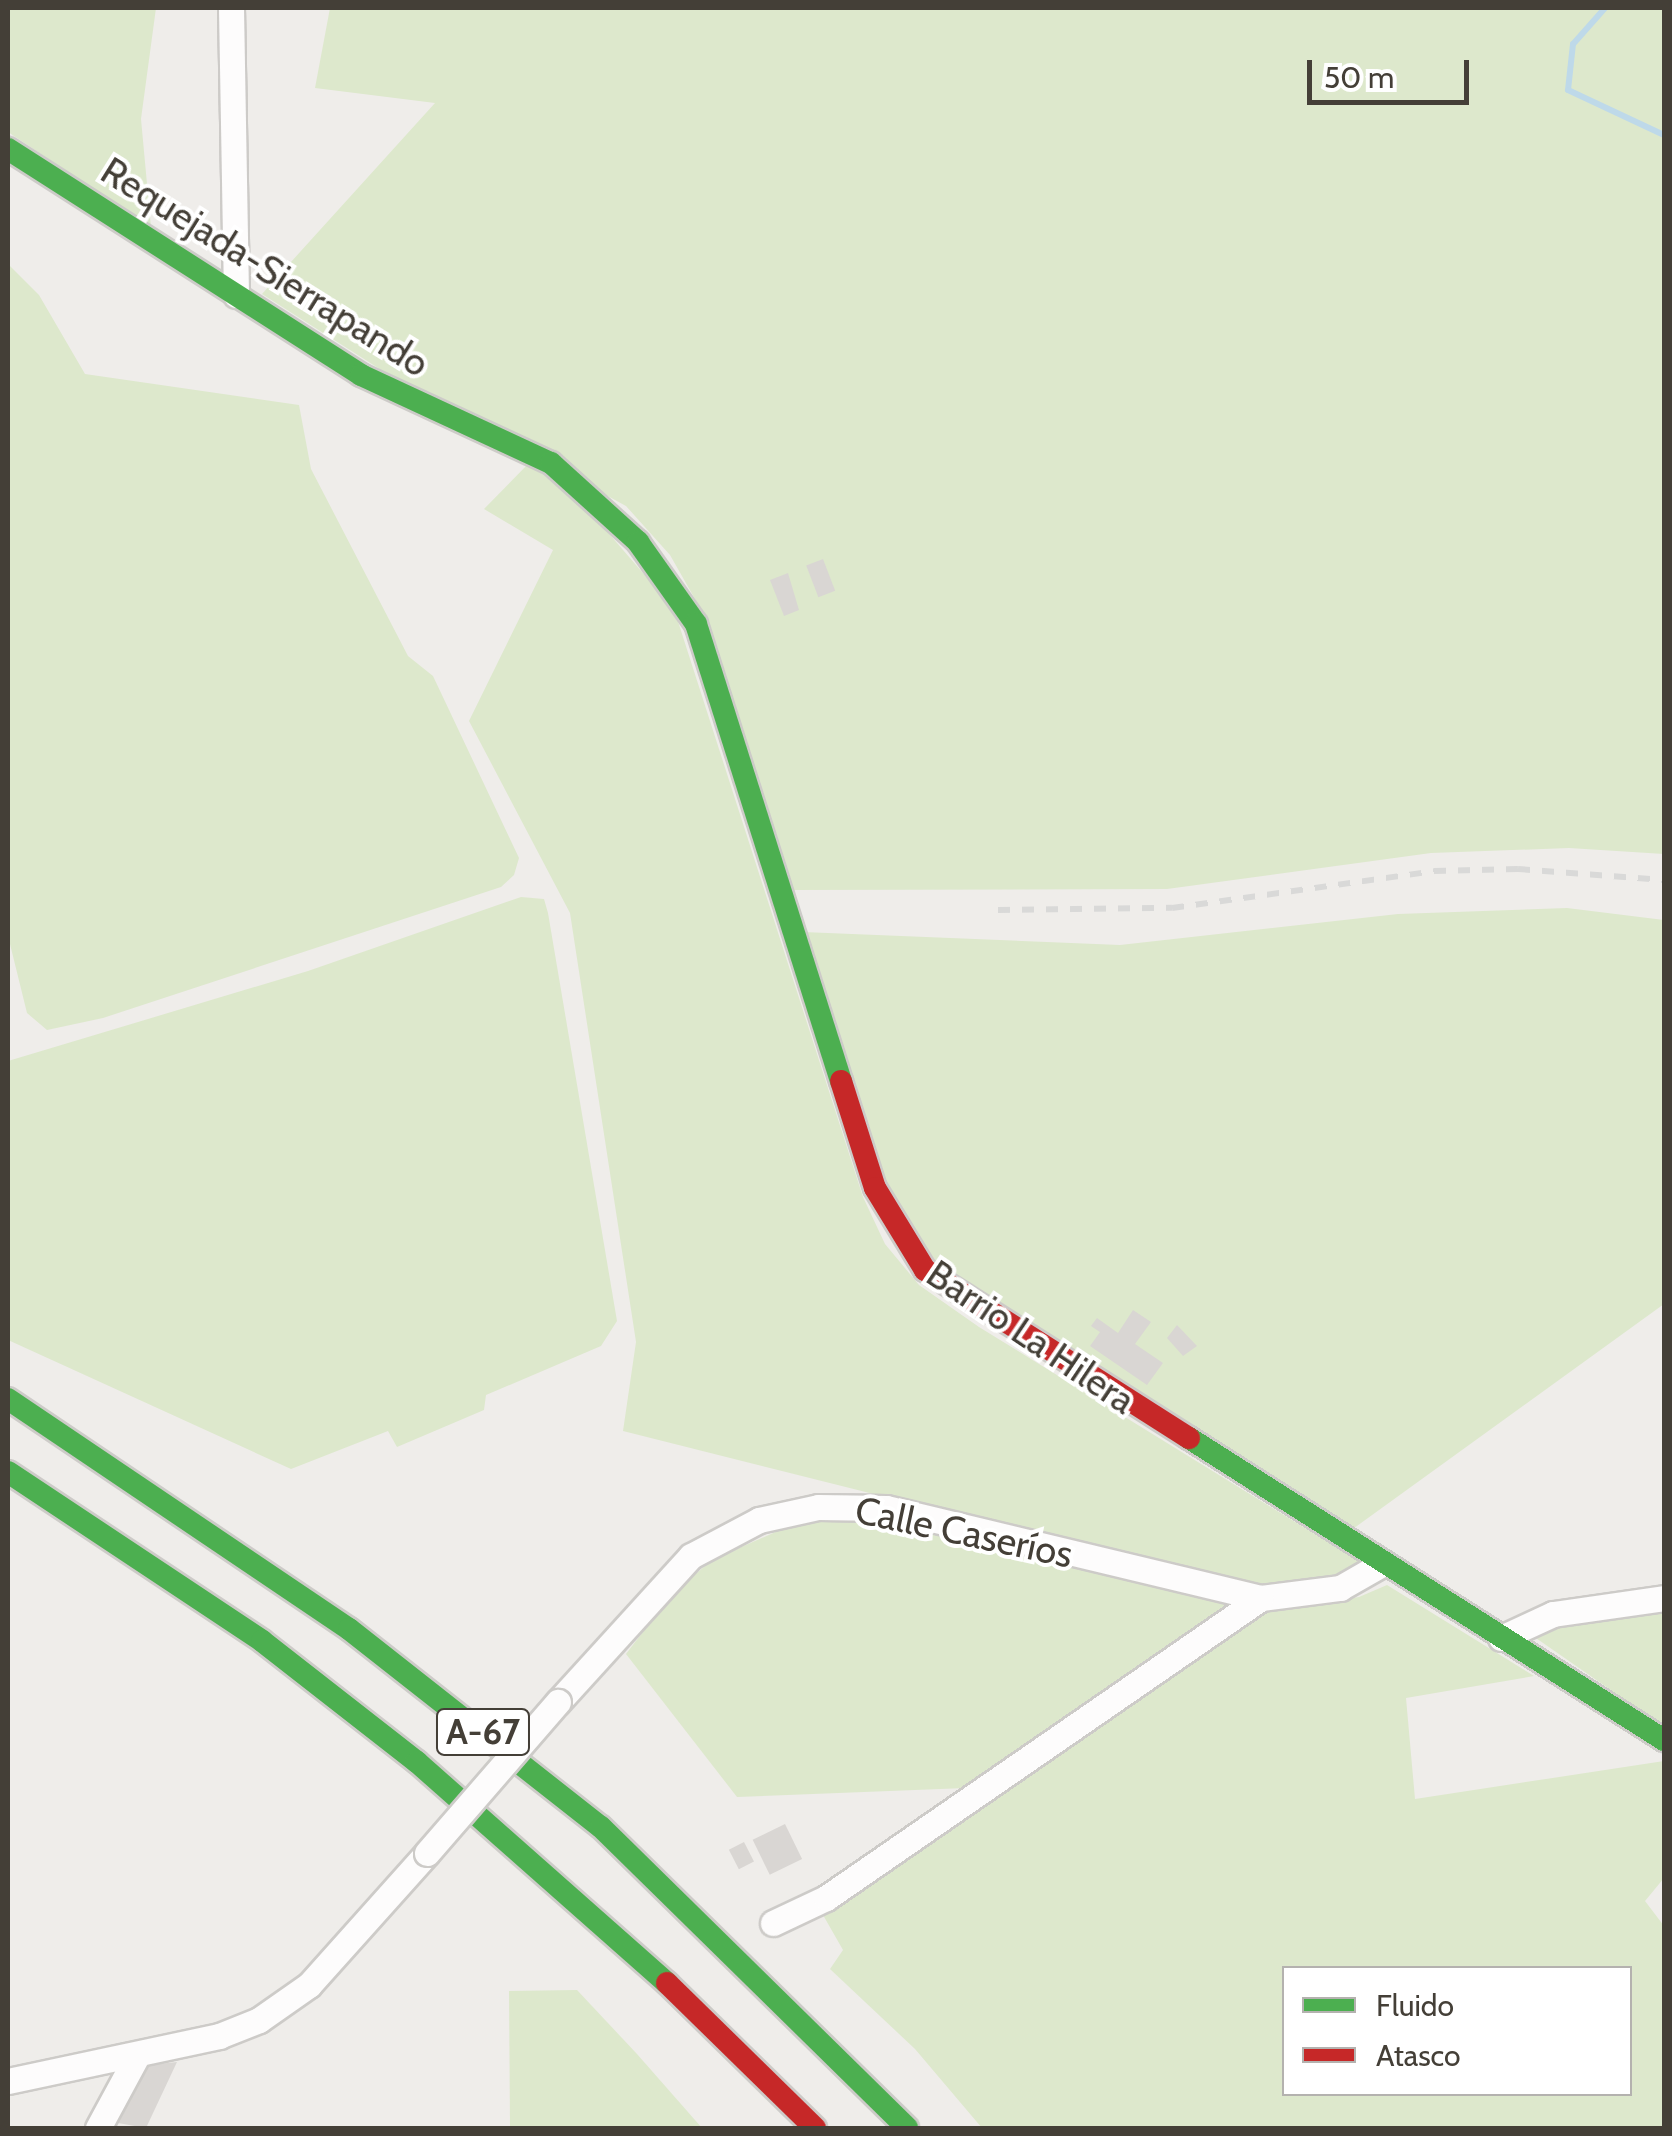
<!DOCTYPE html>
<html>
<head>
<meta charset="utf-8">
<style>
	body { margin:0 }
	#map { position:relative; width:1672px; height:2136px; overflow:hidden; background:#efedea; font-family:Cabin,sans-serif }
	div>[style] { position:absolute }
	.green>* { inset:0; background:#dde8cc }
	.stream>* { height:6px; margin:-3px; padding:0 3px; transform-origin:3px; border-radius:3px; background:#bed9e9 }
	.building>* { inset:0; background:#d9d6d3; transform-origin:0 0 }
	.roads { filter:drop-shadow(2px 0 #cdcbc8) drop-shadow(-2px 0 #cdcbc8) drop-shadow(0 2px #cdcbc8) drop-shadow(0 -2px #cdcbc8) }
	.street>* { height:25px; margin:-12.5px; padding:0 12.5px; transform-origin:12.5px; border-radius:12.5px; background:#fdfcfc }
	.fast>* { height:22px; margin:-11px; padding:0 11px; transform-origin:11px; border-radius:11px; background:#4caf50 }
	.jam>* { height:22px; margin:-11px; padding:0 11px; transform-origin:11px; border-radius:11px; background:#c62828 }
	.rail>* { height:6px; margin-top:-3px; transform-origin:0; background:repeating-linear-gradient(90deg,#d9d9d8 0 12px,transparent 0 24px) }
	.bridges { filter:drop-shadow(2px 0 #cdcbc8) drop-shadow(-2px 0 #cdcbc8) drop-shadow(0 2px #cdcbc8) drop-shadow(0 -2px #cdcbc8) }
	.street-bridge>* { height:25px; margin:-12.5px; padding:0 12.5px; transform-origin:12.5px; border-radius:12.5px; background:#fdfcfc }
	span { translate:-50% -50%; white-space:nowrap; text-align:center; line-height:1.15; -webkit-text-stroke:8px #fff; paint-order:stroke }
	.shield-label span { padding:2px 8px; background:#fff; border:2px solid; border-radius:8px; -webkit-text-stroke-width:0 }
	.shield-label { font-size:35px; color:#443f37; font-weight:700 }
	.street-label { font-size:38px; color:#443f37 }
	.frame { position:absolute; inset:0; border:10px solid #443f37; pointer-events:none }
	.legend { position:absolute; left:1282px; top:1966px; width:350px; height:130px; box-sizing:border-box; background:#fff; border:2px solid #b4b2af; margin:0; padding:12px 18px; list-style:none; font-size:30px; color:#443f37 }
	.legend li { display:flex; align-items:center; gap:20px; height:50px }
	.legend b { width:50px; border:2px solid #b4b2af }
	.scale { position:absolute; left:1307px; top:60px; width:162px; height:45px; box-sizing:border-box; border:5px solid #443f37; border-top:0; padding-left:12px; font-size:30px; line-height:35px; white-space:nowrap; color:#443f37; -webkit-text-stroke:8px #fff; paint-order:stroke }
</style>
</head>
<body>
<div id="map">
	<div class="green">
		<i style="clip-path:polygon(8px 8px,156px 8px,141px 119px,151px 227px,8px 132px)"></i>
		<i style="clip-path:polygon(330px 8px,1664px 8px,1664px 854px,1569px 848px,1431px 853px,1167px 889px,789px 890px,699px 606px,670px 555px,626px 506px,408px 387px,262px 294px,435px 103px,315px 88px)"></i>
		<i style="clip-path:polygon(8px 264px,39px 295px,85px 374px,299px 405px,311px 469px,408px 656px,433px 676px,519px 858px,514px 875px,501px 887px,103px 1018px,47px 1030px,27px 1013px,8px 936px)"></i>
		<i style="clip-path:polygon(528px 464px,579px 499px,674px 609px,863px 1197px,885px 1244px,919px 1285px,979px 1327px,1360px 1562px,1338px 1577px,1244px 1587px,623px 1431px,636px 1342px,570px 913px,469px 721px,553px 550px,484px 509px)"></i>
		<i style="clip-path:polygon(521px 897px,544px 899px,548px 913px,617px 1321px,601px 1346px,486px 1395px,484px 1410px,397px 1447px,388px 1431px,291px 1469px,8px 1340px,8px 1061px,308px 971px)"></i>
		<i style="clip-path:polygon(1567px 908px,1664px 920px,1664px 1304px,1350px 1531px,944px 1271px,892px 1207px,803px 932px,1120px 945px,1398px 914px)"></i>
		<i style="clip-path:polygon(807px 1518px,919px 1527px,1233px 1606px,966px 1788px,737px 1797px,626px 1654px,671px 1595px,712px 1560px)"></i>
		<i style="clip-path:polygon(evenodd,1387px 1585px,1534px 1676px,1406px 1698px,1415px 1799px,1664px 1761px,1664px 1878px,1645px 1901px,1664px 1926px,1664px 2128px,982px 2128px,915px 2049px,830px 1969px,843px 1950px,823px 1915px,941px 1821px,1259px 1612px,1359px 1597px,1387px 1585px,1284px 1968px,1630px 1968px,1630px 2094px,1284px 2094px,1284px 1968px)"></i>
		<i style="clip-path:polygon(1664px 1605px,1664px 1727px,1533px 1636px,1546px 1623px)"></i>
		<i style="clip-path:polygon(577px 1990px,637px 2054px,702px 2128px,510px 2128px,509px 1991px)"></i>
	</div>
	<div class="stream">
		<i style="left:1605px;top:8px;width:48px;rotate:131.6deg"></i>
		<i style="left:1573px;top:44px;width:46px;rotate:96.2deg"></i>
		<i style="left:1568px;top:90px;width:106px;rotate:25.1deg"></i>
	</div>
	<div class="building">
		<i style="left:823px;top:559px;width:34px;height:18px;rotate:69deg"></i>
		<i style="clip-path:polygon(788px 573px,799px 610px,784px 616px,770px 580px)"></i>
		<i style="clip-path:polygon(1133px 1310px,1151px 1322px,1135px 1344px,1163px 1363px,1147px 1385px,1090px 1346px,1100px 1332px,1091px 1326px,1097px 1318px,1118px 1333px)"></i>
		<i style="clip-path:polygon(1177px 1325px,1197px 1346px,1183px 1356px,1167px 1338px)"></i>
		<i style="left:785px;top:1824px;width:39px;height:36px;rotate:64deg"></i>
		<i style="left:744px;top:1842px;width:22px;height:17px;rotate:63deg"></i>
		<i style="clip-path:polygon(177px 2062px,146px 2128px,118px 2123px,148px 2065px)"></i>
	</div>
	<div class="roads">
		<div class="street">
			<i style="left:231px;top:8px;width:287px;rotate:89deg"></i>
			<i style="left:1501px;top:1638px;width:57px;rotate:-24.8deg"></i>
			<i style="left:1553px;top:1614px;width:112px;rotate:-8.2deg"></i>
			<i style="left:558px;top:1702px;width:197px;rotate:-47.7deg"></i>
			<i style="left:691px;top:1556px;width:77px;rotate:-27.9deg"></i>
			<i style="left:759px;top:1520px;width:60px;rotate:-12.4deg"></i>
			<i style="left:818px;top:1507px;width:68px;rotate:0.8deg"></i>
			<i style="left:886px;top:1508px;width:386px;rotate:13.5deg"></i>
			<i style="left:1261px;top:1598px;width:80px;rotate:-7.2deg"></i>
			<i style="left:1340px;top:1588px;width:48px;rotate:-29.7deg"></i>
			<i style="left:773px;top:1923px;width:59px;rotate:-25.3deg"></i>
			<i style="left:826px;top:1898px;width:528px;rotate:-34.59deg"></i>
			<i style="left:8px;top:2081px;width:216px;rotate:-12deg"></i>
			<i style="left:219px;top:2036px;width:43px;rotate:-21.8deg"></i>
			<i style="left:259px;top:2020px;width:61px;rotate:-35deg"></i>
			<i style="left:309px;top:1985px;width:177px;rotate:-48.2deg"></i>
			<i style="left:98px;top:2128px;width:84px;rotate:-61.6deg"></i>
		</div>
		<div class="fast">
			<i style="left:8px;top:149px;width:419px;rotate:32.6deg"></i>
			<i style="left:361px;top:375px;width:209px;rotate:24.9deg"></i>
			<i style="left:551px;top:463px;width:118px;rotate:42.2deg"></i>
			<i style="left:638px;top:542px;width:100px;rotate:54.7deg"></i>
			<i style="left:696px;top:624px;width:479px;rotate:72.4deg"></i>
			<i style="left:8px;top:1399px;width:411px;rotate:34deg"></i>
			<i style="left:349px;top:1629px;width:320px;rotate:38.2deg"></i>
			<i style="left:601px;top:1827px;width:429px;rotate:44.5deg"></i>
			<i style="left:1189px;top:1438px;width:563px;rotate:32.45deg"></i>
			<i style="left:8px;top:1472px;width:305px;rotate:33.6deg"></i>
			<i style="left:262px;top:1641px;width:197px;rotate:38deg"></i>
			<i style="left:417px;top:1762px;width:334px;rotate:41.5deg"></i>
		</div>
		<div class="jam">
			<i style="left:841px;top:1081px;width:112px;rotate:72.4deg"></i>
			<i style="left:875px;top:1188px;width:96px;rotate:58.6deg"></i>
			<i style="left:925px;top:1270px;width:313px;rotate:32.5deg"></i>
			<i style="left:667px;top:1983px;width:207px;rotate:44.4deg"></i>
		</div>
	</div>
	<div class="rail">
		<i style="left:998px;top:910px;width:174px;rotate:-0.7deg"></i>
		<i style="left:1172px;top:908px;width:265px;rotate:-8deg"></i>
		<i style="left:1434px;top:871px;width:84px;rotate:-1.4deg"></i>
		<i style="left:1518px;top:869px;width:146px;rotate:4.3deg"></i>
	</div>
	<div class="bridges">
		<div class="street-bridge">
			<i style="left:427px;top:1853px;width:200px;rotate:-49.1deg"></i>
		</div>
	</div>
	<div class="shield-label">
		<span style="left:483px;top:1732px">A-67</span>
	</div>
	<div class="street-label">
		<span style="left:265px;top:267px;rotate:32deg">Requejada-Sierrapando</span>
		<span style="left:1031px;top:1337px;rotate:34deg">Barrio La Hilera</span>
		<span style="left:964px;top:1532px;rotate:12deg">Calle Caseríos</span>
	</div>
	<div class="frame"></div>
	<ul class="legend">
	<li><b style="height:12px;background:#4caf50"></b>Fluido</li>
	<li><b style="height:12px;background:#c62828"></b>Atasco</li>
	</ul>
	<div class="scale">50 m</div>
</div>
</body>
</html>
